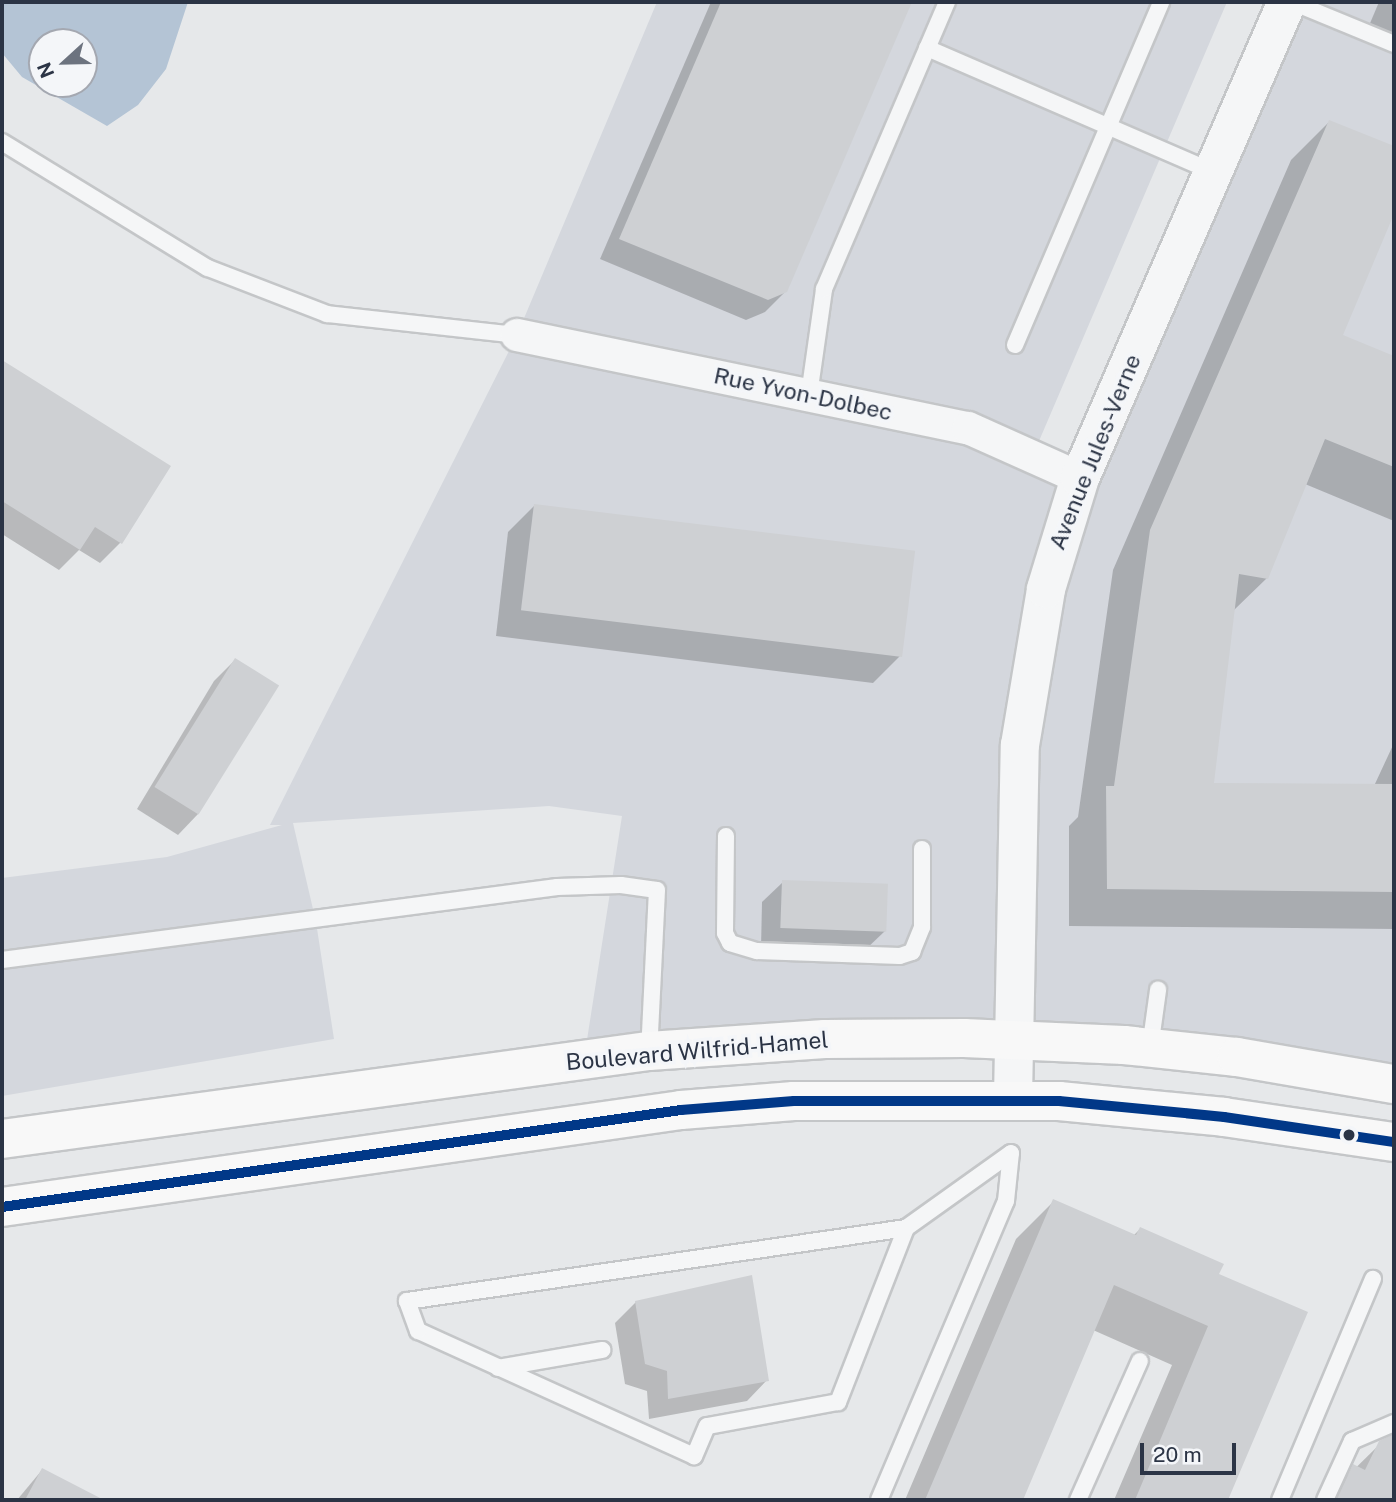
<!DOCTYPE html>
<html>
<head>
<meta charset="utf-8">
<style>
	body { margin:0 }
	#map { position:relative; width:1396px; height:1502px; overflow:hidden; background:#e6e8ea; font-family:"Public Sans",sans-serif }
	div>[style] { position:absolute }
	.built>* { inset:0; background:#d4d7dd }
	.water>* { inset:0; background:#b4c4d5 }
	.shadow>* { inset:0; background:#0003 }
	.building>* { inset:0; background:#ced0d3; transform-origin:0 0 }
	.roads { filter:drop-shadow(2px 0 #c4c6c8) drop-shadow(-2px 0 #c4c6c8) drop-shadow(0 2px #c4c6c8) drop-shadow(0 -2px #c4c6c8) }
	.service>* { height:16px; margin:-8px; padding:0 8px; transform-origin:8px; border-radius:8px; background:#f5f6f7 }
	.minor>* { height:32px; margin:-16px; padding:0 16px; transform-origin:16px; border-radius:16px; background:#f5f6f7 }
	.tertiary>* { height:38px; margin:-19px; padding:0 19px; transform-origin:19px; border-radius:19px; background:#f5f6f7 }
	.primary>* { height:38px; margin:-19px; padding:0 19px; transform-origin:19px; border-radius:19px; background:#f8f8f8 }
	.bus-1>* { height:10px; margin:-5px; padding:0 5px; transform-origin:5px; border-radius:5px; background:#013888 }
	.dots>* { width:19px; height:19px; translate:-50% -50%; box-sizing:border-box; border:4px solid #f4f6f9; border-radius:50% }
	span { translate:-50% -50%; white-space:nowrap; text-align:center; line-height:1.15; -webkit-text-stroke:7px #f4f6f9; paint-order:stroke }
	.street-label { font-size:23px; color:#2b3445 }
	.frame { position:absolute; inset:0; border:4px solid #2b3445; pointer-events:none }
	.north { position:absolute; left:28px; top:28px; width:70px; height:70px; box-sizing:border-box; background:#f4f6f9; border:2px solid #a4a8b1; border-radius:50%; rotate:248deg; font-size:19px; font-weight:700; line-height:28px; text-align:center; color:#2b3445 }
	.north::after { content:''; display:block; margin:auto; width:24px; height:32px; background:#6c737f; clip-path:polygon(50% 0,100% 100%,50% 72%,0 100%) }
	.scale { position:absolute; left:1140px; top:1443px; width:96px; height:32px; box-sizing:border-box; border:4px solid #2b3445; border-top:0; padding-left:9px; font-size:21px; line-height:24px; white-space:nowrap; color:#2b3445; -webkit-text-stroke:5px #f4f6f9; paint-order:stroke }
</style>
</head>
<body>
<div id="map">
	<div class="built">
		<i style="clip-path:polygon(657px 2px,1227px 2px,1033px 455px,1080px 478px,1287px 2px,1394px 2px,1394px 1084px,1184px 1051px,584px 1059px,622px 816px,549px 806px,293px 823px,316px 922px,334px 1039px,2px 1096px,2px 878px,167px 857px,282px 825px,270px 825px,517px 335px)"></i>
	</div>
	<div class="water">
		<i style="clip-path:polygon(evenodd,2px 2px,188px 2px,166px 69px,138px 105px,107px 126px,22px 77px,2px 53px,2px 2px,42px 42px,84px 42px,84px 84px,42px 84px,42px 42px)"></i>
	</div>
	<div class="shadow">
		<i style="clip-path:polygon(711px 2px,911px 2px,786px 291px,765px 312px,746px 320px,600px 259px)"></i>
		<i style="clip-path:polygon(1379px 2px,1394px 2px,1394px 39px,1368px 28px)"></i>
		<i style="clip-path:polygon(1329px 122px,1394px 148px,1394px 210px,1340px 335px,1394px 358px,1394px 521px,1305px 484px,1267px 578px,1233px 611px,1212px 785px,1374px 786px,1394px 743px,1394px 929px,1069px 926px,1069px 826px,1078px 817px,1113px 570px,1291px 160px)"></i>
		<i style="clip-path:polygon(2px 362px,168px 467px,120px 543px,100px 563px,79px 550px,59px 570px,2px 534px)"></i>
		<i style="clip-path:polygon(535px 505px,900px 656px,873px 683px,496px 636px,508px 532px)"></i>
		<i style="clip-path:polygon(235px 660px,277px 686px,198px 814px,178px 835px,137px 809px,214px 681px)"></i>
		<i style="clip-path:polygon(783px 882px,885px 931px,864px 951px,761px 948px,762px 902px)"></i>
		<i style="clip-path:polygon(1054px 1201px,1133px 1236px,1140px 1229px,1217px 1275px,1306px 1313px,1226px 1500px,1114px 1500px,1172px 1365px,1093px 1330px,1021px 1500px,905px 1500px,1016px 1239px)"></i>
		<i style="clip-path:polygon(636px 1302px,767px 1380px,747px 1401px,649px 1419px,647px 1391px,625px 1384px,615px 1323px)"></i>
		<i style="clip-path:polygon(1382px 1442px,1394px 1448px,1394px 1500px,1323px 1500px)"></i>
		<i style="clip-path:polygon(42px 1470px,96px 1498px,95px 1500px,17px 1500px)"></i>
	</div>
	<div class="building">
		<i style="clip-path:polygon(721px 2px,912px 2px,787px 292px,768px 300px,619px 239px)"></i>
		<i style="clip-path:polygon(1329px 120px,1394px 146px,1394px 214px,1343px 335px,1394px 356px,1394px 467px,1325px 439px,1268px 579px,1239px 574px,1214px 783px,1394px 784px,1394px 892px,1107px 889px,1106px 786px,1114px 786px,1150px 530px)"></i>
		<i style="clip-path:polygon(2px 360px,171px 466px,122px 544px,95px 527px,80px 550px,2px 501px)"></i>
		<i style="left:534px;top:504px;width:384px;height:107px;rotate:7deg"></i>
		<i style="left:235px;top:658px;width:52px;height:152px;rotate:32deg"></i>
		<i style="left:782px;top:880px;width:106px;height:48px;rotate:2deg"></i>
		<i style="clip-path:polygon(1053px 1199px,1136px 1235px,1140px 1227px,1224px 1264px,1219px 1274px,1308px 1312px,1228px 1500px,1135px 1500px,1208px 1326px,1114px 1285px,1023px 1500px,925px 1500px)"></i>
		<i style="clip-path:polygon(752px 1275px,769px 1381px,668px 1399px,667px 1371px,645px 1364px,635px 1301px)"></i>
		<i style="clip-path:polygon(1394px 1434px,1394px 1500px,1336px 1500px,1353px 1464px,1365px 1470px,1379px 1441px)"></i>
		<i style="clip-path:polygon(42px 1468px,104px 1500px,25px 1500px)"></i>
	</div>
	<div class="roads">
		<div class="service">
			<i style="left:1292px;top:2px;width:110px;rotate:22.4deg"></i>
			<i style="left:927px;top:48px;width:313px;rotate:23.4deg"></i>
			<i style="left:2px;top:142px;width:241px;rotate:31.5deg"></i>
			<i style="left:208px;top:268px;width:128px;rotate:21.1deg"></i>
			<i style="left:327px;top:314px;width:191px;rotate:6.3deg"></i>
			<i style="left:1015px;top:345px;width:373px;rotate:-66.9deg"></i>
			<i style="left:809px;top:395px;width:107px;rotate:-81.9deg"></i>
			<i style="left:824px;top:289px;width:312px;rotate:-66.8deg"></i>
			<i style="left:726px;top:836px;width:97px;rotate:90.6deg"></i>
			<i style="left:725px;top:933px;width:11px;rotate:63deg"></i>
			<i style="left:730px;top:943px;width:28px;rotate:17deg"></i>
			<i style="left:757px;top:951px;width:143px;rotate:2deg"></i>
			<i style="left:900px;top:956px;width:13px;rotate:-18deg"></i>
			<i style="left:912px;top:952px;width:27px;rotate:-68deg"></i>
			<i style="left:922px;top:927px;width:78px;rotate:-90deg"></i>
			<i style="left:2px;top:960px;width:560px;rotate:-7.49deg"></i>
			<i style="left:557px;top:887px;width:64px;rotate:-1.8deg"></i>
			<i style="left:621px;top:885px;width:36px;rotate:8deg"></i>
			<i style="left:657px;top:890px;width:161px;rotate:92.8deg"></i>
			<i style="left:1150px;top:1048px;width:59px;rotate:-82.1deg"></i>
			<i style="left:906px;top:1228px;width:187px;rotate:111.3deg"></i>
			<i style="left:838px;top:1402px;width:133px;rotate:169.6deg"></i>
			<i style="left:707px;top:1426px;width:33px;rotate:113deg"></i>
			<i style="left:694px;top:1456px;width:303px;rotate:-155.6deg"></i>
			<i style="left:418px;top:1331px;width:32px;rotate:-110deg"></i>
			<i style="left:407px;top:1301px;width:504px;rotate:-8.32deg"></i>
			<i style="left:906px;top:1228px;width:129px;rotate:-35.5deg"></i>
			<i style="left:498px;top:1368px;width:106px;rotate:-9.8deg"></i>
			<i style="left:879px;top:1500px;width:325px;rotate:-67deg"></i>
			<i style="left:1006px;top:1201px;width:48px;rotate:-84.1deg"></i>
			<i style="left:1078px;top:1500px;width:152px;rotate:-66deg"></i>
			<i style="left:1280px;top:1500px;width:240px;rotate:-67.2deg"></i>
			<i style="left:1325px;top:1500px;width:65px;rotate:-65.4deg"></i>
			<i style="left:1352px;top:1441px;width:46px;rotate:-23.2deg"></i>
		</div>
		<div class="minor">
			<i style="left:517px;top:335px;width:460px;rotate:11.7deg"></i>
			<i style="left:968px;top:428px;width:123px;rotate:24.1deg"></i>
		</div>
		<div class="tertiary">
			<i style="left:1013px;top:1098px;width:353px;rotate:-88.9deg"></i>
			<i style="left:1020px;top:745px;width:158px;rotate:-80.5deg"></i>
			<i style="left:1046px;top:589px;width:116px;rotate:-73deg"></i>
			<i style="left:1080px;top:478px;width:519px;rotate:-66.5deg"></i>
		</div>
		<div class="primary">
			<i style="left:2px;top:1139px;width:653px;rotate:-7.75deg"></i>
			<i style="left:649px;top:1051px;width:176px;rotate:-3.9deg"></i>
			<i style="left:825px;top:1039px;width:139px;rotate:-0.4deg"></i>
			<i style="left:964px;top:1038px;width:160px;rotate:2.5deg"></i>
			<i style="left:1124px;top:1045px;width:114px;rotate:6.1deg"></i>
			<i style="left:1237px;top:1057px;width:159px;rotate:9.8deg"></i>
			<i style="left:2px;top:1207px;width:686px;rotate:-8.13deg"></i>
			<i style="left:681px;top:1110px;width:113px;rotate:-4.6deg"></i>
			<i style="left:794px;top:1101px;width:265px"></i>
			<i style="left:1059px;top:1101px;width:166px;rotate:5.5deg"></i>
			<i style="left:1224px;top:1117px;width:172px;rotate:8.4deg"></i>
		</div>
	</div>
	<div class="bus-1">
		<i style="left:2px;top:1207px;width:686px;rotate:-8.13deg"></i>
		<i style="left:681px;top:1110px;width:113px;rotate:-4.6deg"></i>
		<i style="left:794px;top:1101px;width:265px"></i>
		<i style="left:1059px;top:1101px;width:166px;rotate:5.5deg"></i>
		<i style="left:1224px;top:1117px;width:172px;rotate:8.4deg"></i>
	</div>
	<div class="dots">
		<i style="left:1349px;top:1135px;background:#2b3445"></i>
	</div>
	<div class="street-label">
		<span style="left:803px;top:394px;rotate:12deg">Rue Yvon-Dolbec</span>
		<span style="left:1095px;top:452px;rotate:-68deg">Avenue Jules-Verne</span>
		<span style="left:697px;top:1051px;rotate:-5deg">Boulevard Wilfrid-Hamel</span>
	</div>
	<div class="frame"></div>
	<div class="north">N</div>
	<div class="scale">20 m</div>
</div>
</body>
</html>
